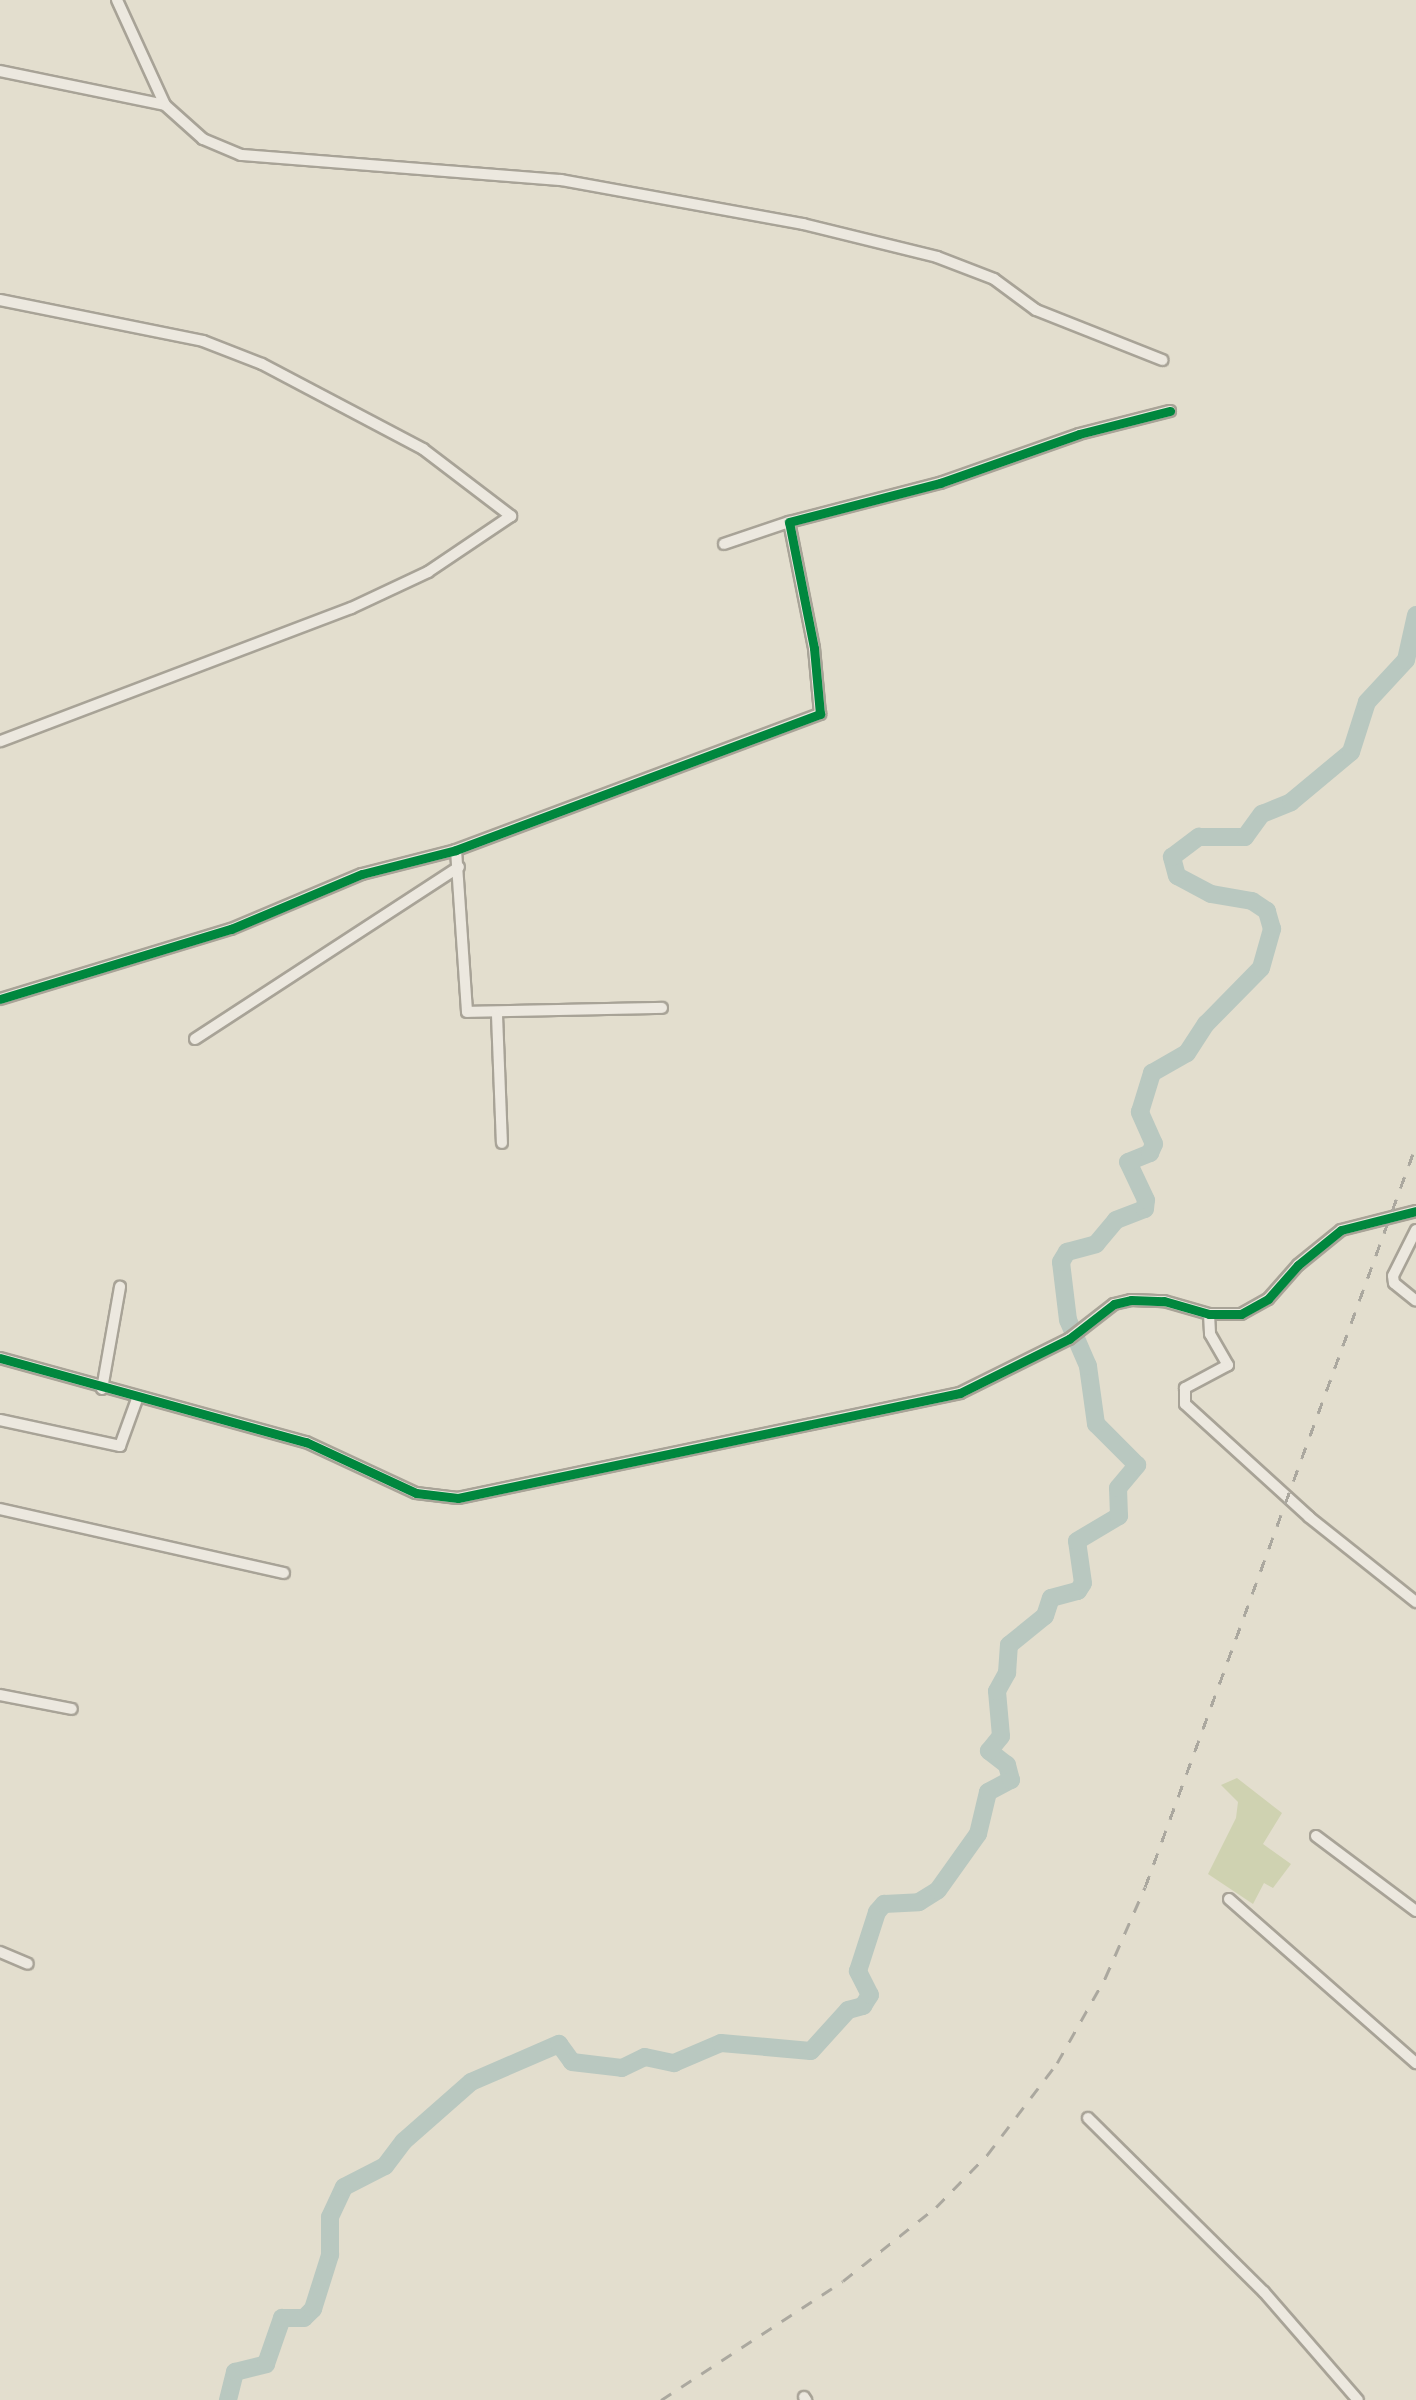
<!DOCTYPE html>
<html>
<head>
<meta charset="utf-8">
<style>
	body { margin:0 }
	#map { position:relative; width:1416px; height:2400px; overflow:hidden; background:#e3dece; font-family:"PT Serif",serif }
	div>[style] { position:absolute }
	.green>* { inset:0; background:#cfd2b1 }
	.river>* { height:18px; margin:-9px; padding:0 9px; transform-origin:9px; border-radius:9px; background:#b9c8c0 }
	.roads { filter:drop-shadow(2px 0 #a8a397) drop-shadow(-2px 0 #a8a397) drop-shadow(0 2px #a8a397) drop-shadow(0 -2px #a8a397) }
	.minor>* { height:10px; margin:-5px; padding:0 5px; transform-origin:5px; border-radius:5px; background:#ece8df }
	.rail>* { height:2.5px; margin-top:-1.25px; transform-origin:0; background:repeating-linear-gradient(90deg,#aba89f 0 12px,transparent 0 24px) }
	.cycleway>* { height:9px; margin:-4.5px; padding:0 4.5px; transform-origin:4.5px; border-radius:4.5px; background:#00873e }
	span { translate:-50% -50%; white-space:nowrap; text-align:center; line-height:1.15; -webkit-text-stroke:6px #f3edd5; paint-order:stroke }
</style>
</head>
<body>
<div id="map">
	<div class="green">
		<i style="clip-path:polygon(1237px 1778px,1282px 1813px,1263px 1844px,1291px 1864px,1273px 1888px,1264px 1883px,1253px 1904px,1208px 1874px,1236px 1818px,1238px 1802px,1221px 1785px)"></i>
	</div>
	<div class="river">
		<i style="left:228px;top:2400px;width:29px;rotate:-76deg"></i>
		<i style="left:235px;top:2372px;width:32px;rotate:-14deg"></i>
		<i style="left:266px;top:2364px;width:49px;rotate:-70.8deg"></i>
		<i style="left:282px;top:2318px;width:22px"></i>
		<i style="left:304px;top:2318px;width:13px;rotate:-45deg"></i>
		<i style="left:313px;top:2309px;width:57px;rotate:-72.5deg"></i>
		<i style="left:330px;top:2255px;width:38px;rotate:-90deg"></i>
		<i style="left:330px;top:2217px;width:33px;rotate:-65deg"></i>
		<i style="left:344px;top:2187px;width:46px;rotate:-27.1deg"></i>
		<i style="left:385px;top:2166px;width:31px;rotate:-53deg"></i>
		<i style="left:404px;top:2141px;width:89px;rotate:-41.4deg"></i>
		<i style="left:471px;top:2082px;width:96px;rotate:-23.4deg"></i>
		<i style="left:559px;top:2044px;width:22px;rotate:54deg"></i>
		<i style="left:572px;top:2062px;width:50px;rotate:6.8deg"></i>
		<i style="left:622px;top:2068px;width:25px;rotate:-26deg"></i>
		<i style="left:645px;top:2057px;width:30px;rotate:12deg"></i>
		<i style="left:674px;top:2063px;width:51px;rotate:-23.1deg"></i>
		<i style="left:721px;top:2043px;width:90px;rotate:5.1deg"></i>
		<i style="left:811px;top:2051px;width:55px;rotate:-47.9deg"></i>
		<i style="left:848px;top:2010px;width:16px;rotate:-15deg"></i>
		<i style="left:863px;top:2006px;width:13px;rotate:-58deg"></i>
		<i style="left:870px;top:1995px;width:27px;rotate:-117deg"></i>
		<i style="left:858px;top:1971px;width:62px;rotate:-72.1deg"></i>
		<i style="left:877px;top:1912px;width:11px;rotate:-49deg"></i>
		<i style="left:884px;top:1904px;width:35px;rotate:-3deg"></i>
		<i style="left:919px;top:1902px;width:22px;rotate:-32deg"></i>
		<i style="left:938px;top:1890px;width:69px;rotate:-54.5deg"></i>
		<i style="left:978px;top:1834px;width:43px;rotate:-76.6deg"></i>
		<i style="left:988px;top:1792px;width:26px;rotate:-28deg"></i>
		<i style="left:1011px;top:1780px;width:16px;rotate:-105deg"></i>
		<i style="left:1007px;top:1765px;width:23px;rotate:-142deg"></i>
		<i style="left:989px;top:1751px;width:19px;rotate:-51deg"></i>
		<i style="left:1001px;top:1736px;width:45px;rotate:-95.1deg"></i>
		<i style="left:997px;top:1691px;width:21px;rotate:-61deg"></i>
		<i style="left:1007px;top:1673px;width:28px;rotate:-86deg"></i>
		<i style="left:1009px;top:1645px;width:46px;rotate:-38.9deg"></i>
		<i style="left:1045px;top:1616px;width:19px;rotate:-72deg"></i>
		<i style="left:1051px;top:1598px;width:28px;rotate:-15deg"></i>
		<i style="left:1078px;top:1591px;width:9px;rotate:-58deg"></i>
		<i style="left:1083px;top:1583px;width:42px;rotate:-98.1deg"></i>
		<i style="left:1077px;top:1541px;width:49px;rotate:-30.8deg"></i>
		<i style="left:1119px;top:1516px;width:28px;rotate:-92deg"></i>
		<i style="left:1118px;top:1488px;width:30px;rotate:-50deg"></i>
		<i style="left:1137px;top:1465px;width:58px;rotate:-135deg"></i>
		<i style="left:1096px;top:1424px;width:59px;rotate:-97.9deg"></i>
		<i style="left:1088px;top:1366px;width:50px;rotate:-113.5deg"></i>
		<i style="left:1068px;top:1320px;width:58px;rotate:-96.9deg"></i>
		<i style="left:1061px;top:1262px;width:12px;rotate:-59deg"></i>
		<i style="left:1067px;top:1252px;width:30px;rotate:-15deg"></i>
		<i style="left:1096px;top:1244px;width:31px;rotate:-50deg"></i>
		<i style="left:1116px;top:1220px;width:31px;rotate:-21deg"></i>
		<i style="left:1145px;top:1209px;width:9px;rotate:-84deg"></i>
		<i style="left:1146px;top:1200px;width:42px;rotate:-115.3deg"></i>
		<i style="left:1128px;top:1162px;width:24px;rotate:-22deg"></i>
		<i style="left:1150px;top:1153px;width:10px;rotate:-66deg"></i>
		<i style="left:1154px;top:1144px;width:35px;rotate:-114deg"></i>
		<i style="left:1140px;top:1112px;width:41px;rotate:-72.9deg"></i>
		<i style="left:1152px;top:1073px;width:40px;rotate:-29.7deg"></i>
		<i style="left:1187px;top:1053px;width:35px;rotate:-57deg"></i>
		<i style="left:1206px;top:1024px;width:78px;rotate:-45.5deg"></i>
		<i style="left:1261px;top:968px;width:41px;rotate:-74.2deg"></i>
		<i style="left:1272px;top:929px;width:19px;rotate:-106deg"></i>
		<i style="left:1267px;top:911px;width:18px;rotate:-146deg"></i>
		<i style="left:1252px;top:901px;width:42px;rotate:-170.3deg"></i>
		<i style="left:1211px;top:894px;width:38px;rotate:-152deg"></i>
		<i style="left:1177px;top:876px;width:20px;rotate:-105deg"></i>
		<i style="left:1172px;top:857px;width:34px;rotate:-37deg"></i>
		<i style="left:1199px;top:837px;width:46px"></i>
		<i style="left:1245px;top:837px;width:29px;rotate:-54deg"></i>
		<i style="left:1262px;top:814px;width:31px;rotate:-22deg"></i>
		<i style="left:1291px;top:802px;width:78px;rotate:-39.8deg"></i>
		<i style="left:1351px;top:752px;width:52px;rotate:-72.3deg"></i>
		<i style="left:1367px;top:702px;width:57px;rotate:-47.1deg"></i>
		<i style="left:1406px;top:660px;width:46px;rotate:-77.5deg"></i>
	</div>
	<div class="roads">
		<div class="minor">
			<i style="left:117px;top:0;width:115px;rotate:65.4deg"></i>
			<i style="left:165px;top:105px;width:51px;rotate:41.8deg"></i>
			<i style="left:203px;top:139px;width:41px;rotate:22.8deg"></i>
			<i style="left:241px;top:155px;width:321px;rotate:4.5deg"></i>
			<i style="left:561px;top:180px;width:246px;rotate:10.3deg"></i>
			<i style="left:803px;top:224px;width:138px;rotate:13.8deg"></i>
			<i style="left:937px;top:257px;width:61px;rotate:21.1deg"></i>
			<i style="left:994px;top:279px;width:52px;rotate:36.4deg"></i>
			<i style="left:1036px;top:310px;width:136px;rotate:21.6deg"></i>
			<i style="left:0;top:71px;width:168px;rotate:11.6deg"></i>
			<i style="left:0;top:300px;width:207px;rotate:11.4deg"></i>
			<i style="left:203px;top:341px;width:63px;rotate:21.3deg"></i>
			<i style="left:262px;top:364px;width:182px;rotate:27.8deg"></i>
			<i style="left:423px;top:449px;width:111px;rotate:37.3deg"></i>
			<i style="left:511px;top:516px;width:100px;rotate:146deg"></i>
			<i style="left:428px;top:572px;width:85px;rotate:154.9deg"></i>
			<i style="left:351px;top:608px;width:375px;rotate:159.2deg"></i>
			<i style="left:724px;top:544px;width:69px;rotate:-18.7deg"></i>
			<i style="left:456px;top:850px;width:162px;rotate:86.1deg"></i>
			<i style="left:467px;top:1012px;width:195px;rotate:-1.2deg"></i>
			<i style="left:0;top:999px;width:241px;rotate:-16.9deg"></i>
			<i style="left:231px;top:929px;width:142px;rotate:-22.8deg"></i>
			<i style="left:362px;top:874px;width:97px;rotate:-14.3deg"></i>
			<i style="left:456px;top:850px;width:389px;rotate:-20.5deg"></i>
			<i style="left:820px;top:714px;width:66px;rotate:-95.2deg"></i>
			<i style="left:814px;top:648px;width:128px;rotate:-101.2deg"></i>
			<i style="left:789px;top:522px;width:156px;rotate:-14.5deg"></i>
			<i style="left:940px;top:483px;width:147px;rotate:-19.4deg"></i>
			<i style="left:1079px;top:434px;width:94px;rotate:-14.2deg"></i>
			<i style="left:497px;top:1015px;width:128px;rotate:87.8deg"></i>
			<i style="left:195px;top:1039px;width:315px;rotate:-33.1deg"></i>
			<i style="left:1416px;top:1230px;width:51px;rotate:116.6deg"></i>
			<i style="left:1393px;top:1276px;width:7px;rotate:82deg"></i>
			<i style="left:1394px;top:1283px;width:28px;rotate:39deg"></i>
			<i style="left:1209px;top:1314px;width:20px;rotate:87deg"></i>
			<i style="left:1210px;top:1334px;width:36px;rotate:60deg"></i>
			<i style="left:1228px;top:1365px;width:49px;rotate:151.9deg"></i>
			<i style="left:1185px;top:1388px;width:16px;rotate:90deg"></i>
			<i style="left:1185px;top:1404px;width:168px;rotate:42.3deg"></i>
			<i style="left:1309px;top:1517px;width:137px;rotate:38.5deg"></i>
			<i style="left:0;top:1358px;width:317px;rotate:15.4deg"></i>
			<i style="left:306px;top:1442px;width:121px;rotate:24.9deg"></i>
			<i style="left:416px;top:1493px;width:42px;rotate:6.8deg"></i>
			<i style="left:458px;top:1498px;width:513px;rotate:-11.81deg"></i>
			<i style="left:960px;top:1393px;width:122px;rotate:-26.4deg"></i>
			<i style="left:1069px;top:1339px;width:57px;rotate:-37.9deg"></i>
			<i style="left:1114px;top:1304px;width:17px;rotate:-13deg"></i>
			<i style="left:1131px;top:1300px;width:33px;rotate:2deg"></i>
			<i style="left:1164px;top:1301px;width:47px;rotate:16.1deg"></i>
			<i style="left:1209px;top:1314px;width:32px"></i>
			<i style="left:1241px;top:1314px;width:31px;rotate:-29deg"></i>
			<i style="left:1268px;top:1299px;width:45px;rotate:-48.6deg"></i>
			<i style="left:1298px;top:1265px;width:55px;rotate:-39.1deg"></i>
			<i style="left:1341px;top:1230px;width:77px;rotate:-14.2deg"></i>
			<i style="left:102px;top:1389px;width:104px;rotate:-80deg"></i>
			<i style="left:0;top:1420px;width:123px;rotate:12.2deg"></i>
			<i style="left:120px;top:1446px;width:50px;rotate:-70.1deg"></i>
			<i style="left:0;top:1509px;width:291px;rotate:12.7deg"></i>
			<i style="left:0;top:1695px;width:73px;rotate:11deg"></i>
			<i style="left:1316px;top:1836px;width:125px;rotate:36.9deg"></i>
			<i style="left:1229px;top:1899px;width:249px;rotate:41.3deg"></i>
			<i style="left:0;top:1952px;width:30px;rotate:23deg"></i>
			<i style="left:1088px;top:2118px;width:247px;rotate:44.7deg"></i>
			<i style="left:1264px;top:2292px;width:143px;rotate:49deg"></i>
			<i style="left:804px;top:2397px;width:4px;rotate:56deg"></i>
		</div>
	</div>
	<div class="rail">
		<i style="left:661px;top:2400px;width:217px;rotate:-33.2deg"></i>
		<i style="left:843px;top:2281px;width:119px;rotate:-38.5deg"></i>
		<i style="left:936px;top:2207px;width:73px;rotate:-45.6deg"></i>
		<i style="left:987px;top:2155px;width:116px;rotate:-52.7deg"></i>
		<i style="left:1057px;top:2063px;width:98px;rotate:-60.5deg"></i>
		<i style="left:1105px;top:1978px;width:99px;rotate:-66.3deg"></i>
		<i style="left:1145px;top:1887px;width:790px;rotate:-69.94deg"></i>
	</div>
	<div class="cycleway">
		<i style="left:0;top:999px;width:241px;rotate:-16.9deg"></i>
		<i style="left:231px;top:929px;width:142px;rotate:-22.8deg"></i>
		<i style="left:362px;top:874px;width:97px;rotate:-14.3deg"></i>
		<i style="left:456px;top:850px;width:389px;rotate:-20.5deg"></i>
		<i style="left:820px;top:714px;width:66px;rotate:-95.2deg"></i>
		<i style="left:814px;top:648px;width:128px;rotate:-101.2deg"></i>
		<i style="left:789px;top:522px;width:156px;rotate:-14.5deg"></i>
		<i style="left:940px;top:483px;width:147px;rotate:-19.4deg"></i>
		<i style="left:1079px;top:434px;width:94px;rotate:-14.2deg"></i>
		<i style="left:0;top:1358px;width:317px;rotate:15.4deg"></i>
		<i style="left:306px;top:1442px;width:121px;rotate:24.9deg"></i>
		<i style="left:416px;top:1493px;width:42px;rotate:6.8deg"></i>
		<i style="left:458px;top:1498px;width:513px;rotate:-11.81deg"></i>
		<i style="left:960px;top:1393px;width:122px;rotate:-26.4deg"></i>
		<i style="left:1069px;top:1339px;width:57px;rotate:-37.9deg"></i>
		<i style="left:1114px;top:1304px;width:17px;rotate:-13deg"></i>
		<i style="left:1131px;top:1300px;width:33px;rotate:2deg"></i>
		<i style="left:1164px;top:1301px;width:47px;rotate:16.1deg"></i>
		<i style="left:1209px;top:1314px;width:32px"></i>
		<i style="left:1241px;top:1314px;width:31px;rotate:-29deg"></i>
		<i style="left:1268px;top:1299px;width:45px;rotate:-48.6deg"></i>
		<i style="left:1298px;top:1265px;width:55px;rotate:-39.1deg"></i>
		<i style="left:1341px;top:1230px;width:77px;rotate:-14.2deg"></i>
	</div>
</div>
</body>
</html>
